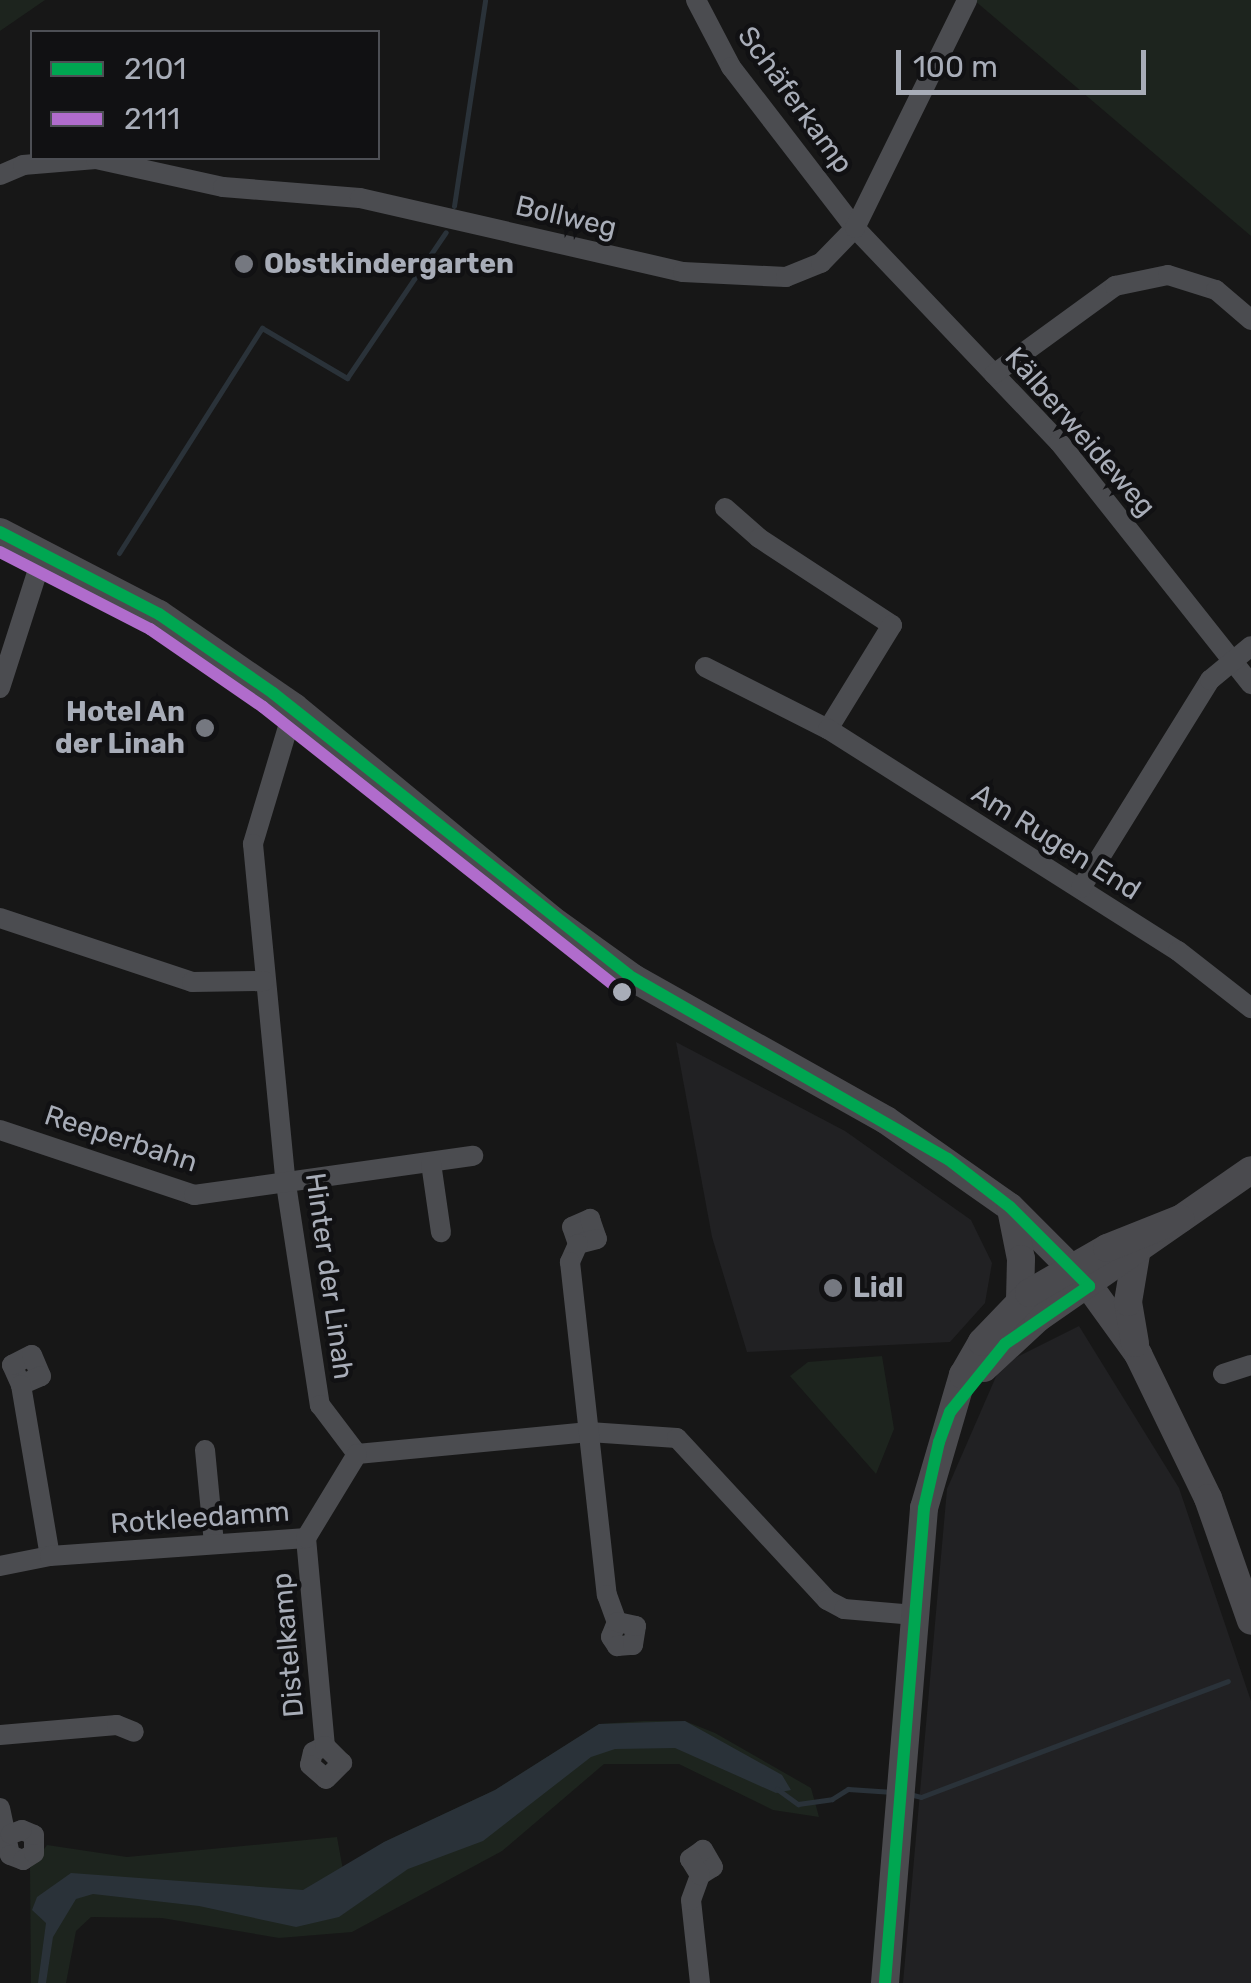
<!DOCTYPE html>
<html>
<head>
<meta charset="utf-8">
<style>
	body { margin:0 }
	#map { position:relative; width:1251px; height:1983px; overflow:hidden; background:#171717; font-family:Rubik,sans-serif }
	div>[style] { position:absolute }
	.built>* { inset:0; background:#212123 }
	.green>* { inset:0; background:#1d241e }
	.water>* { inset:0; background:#2a3239 }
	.stream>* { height:5px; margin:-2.5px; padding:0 2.5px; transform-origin:2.5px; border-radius:2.5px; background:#2a3239 }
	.street>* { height:20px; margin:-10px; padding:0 10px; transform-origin:10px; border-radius:10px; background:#4b4c50 }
	.secondary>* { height:28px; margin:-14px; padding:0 14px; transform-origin:14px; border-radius:14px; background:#4a4a4e }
	.bus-1>* { height:12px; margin:-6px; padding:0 6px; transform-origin:6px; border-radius:6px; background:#00a651 }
	.bus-2>* { height:12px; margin:-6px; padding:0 6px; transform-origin:6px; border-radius:6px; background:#b06ccc }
	.dots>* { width:28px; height:28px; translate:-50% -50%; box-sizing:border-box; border:5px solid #111113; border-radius:50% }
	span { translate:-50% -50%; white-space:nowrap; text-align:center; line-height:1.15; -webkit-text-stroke:9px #111113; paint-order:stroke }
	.street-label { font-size:28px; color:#a8adb8 }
	.poi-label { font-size:28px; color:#a8adb8; font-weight:700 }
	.left { translate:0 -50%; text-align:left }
	.right { translate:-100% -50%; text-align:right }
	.legend { position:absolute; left:30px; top:30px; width:350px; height:130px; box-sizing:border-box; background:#111113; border:2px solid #4d4f55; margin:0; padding:12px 18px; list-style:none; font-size:30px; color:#a8adb8 }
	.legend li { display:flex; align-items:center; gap:20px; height:50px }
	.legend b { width:50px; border:2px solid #4d4f55 }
	.scale { position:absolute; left:896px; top:50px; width:250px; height:45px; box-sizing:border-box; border:5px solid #a8adb8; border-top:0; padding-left:12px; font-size:30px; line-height:35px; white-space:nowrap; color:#a8adb8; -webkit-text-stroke:8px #111113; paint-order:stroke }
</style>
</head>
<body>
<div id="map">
	<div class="built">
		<i style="clip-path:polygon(676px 1042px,845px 1131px,971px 1220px,992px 1263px,985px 1303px,950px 1342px,747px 1352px,712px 1237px)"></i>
		<i style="clip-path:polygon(1079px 1326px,1179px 1488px,1251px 1701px,1251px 1983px,903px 1983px,947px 1489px,1001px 1365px)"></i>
	</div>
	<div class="green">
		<i style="clip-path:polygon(0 0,45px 0,0 31px)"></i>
		<i style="clip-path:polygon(974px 0,1251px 0,1251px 236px)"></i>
		<i style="clip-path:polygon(882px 1356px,894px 1429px,876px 1474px,790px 1376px,808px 1362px)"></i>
		<i style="clip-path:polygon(643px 1721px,685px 1721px,715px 1733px,811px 1788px,819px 1817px,773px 1810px,679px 1764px,604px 1764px,502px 1851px,352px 1932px,279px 1938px,162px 1918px,91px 1917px,76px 1931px,66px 1983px,31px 1983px,30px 1868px,47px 1845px,127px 1857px,337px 1837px,343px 1870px,384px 1842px,495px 1790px,599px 1724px)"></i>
	</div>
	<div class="water">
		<i style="clip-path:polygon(685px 1721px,782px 1775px,791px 1790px,776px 1793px,675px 1748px,615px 1749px,591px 1757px,483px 1841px,408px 1869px,339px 1917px,296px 1927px,199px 1906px,93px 1894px,76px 1899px,53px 1937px,46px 1983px,38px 1983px,46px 1923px,32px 1910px,37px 1897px,71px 1873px,303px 1890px,384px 1842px,495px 1790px,599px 1724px)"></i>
	</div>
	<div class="stream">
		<i style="left:454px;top:206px;width:208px;rotate:-81.4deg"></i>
		<i style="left:119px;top:553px;width:267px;rotate:-57.6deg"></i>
		<i style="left:262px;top:328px;width:99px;rotate:30.5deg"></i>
		<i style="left:347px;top:378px;width:176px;rotate:-55.9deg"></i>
		<i style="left:777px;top:1789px;width:26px;rotate:36deg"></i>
		<i style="left:798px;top:1804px;width:34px;rotate:-8deg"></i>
		<i style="left:832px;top:1799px;width:19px;rotate:-32deg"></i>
		<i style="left:848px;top:1789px;width:45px;rotate:3.8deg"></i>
		<i style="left:909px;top:1794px;width:12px;rotate:14deg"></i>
		<i style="left:921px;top:1797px;width:328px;rotate:-20.7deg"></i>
	</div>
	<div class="street">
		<i style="left:696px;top:0;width:76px;rotate:62.4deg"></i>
		<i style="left:731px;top:67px;width:203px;rotate:52.4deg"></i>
		<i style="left:855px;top:228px;width:296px;rotate:46.4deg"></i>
		<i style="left:1059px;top:442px;width:309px;rotate:51.6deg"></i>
		<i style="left:0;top:175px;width:25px;rotate:-23deg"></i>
		<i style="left:23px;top:165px;width:73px;rotate:-4.7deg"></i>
		<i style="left:96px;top:159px;width:130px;rotate:12.4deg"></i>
		<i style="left:223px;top:187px;width:137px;rotate:4.6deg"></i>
		<i style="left:360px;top:198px;width:331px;rotate:12.9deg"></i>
		<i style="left:683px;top:272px;width:103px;rotate:2.8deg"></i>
		<i style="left:786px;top:277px;width:38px;rotate:-22deg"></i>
		<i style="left:821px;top:263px;width:49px;rotate:-45.8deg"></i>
		<i style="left:855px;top:228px;width:254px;rotate:-63.8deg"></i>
		<i style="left:994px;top:374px;width:150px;rotate:-36deg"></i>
		<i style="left:1115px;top:286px;width:54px;rotate:-11.7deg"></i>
		<i style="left:1168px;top:275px;width:50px;rotate:17.4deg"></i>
		<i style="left:1216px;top:290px;width:46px;rotate:40.6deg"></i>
		<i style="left:725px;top:508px;width:45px;rotate:41.4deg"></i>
		<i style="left:759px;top:538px;width:159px;rotate:33.2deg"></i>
		<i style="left:892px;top:625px;width:122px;rotate:121.6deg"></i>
		<i style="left:705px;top:667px;width:138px;rotate:26.8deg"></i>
		<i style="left:828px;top:729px;width:414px;rotate:32.4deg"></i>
		<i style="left:1178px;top:951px;width:93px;rotate:38deg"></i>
		<i style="left:0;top:688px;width:144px;rotate:-72.2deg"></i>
		<i style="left:294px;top:707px;width:143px;rotate:106.7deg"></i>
		<i style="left:253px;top:844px;width:342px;rotate:84.5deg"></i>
		<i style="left:286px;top:1184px;width:224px;rotate:81.3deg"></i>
		<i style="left:320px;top:1405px;width:61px;rotate:52.9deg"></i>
		<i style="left:357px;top:1454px;width:233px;rotate:-5.4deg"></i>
		<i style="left:589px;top:1432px;width:88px;rotate:3.9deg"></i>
		<i style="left:677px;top:1438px;width:221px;rotate:47.2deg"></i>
		<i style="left:827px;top:1600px;width:19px;rotate:28deg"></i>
		<i style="left:844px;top:1609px;width:71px;rotate:4.8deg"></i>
		<i style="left:1081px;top:888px;width:245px;rotate:-58.2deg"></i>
		<i style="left:1210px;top:680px;width:53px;rotate:-39.7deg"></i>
		<i style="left:0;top:918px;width:202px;rotate:18.4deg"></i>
		<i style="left:192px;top:982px;width:72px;rotate:-0.8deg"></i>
		<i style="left:0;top:1130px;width:205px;rotate:18.5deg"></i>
		<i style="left:194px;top:1195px;width:282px;rotate:-8deg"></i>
		<i style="left:431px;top:1163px;width:70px;rotate:81.8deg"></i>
		<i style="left:578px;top:1244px;width:18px;rotate:-109deg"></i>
		<i style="left:572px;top:1227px;width:20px;rotate:-24deg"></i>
		<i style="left:590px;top:1219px;width:21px;rotate:71deg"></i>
		<i style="left:597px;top:1239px;width:20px;rotate:165deg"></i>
		<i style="left:578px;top:1244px;width:20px;rotate:114deg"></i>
		<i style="left:570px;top:1262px;width:335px;rotate:83.7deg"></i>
		<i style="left:607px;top:1595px;width:29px;rotate:70deg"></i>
		<i style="left:617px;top:1622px;width:16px;rotate:112deg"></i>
		<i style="left:611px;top:1637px;width:11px;rotate:56deg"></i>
		<i style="left:617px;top:1646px;width:16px;rotate:-4deg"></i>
		<i style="left:633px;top:1645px;width:19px;rotate:-81deg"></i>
		<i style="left:636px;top:1626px;width:19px;rotate:-168deg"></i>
		<i style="left:1223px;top:1374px;width:29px;rotate:-18deg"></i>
		<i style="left:21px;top:1385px;width:22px;rotate:-114deg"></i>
		<i style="left:12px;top:1365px;width:22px;rotate:-27deg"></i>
		<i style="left:32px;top:1355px;width:23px;rotate:67deg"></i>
		<i style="left:41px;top:1376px;width:22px;rotate:156deg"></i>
		<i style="left:21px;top:1385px;width:173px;rotate:80.4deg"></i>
		<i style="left:205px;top:1450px;width:93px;rotate:84.5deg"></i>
		<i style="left:306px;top:1538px;width:209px;rotate:84.8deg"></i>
		<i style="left:325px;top:1746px;width:13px;rotate:153deg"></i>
		<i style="left:313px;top:1752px;width:13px;rotate:103deg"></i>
		<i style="left:310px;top:1765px;width:21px;rotate:41deg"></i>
		<i style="left:326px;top:1779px;width:23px;rotate:-45deg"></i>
		<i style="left:342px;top:1763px;width:24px;rotate:-135deg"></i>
		<i style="left:0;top:1566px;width:51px;rotate:-11.3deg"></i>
		<i style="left:50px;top:1556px;width:257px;rotate:-4deg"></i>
		<i style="left:306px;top:1538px;width:98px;rotate:-58.7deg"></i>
		<i style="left:0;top:1735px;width:117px;rotate:-4.9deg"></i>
		<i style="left:117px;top:1725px;width:18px;rotate:22deg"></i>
		<i style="left:0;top:1808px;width:48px;rotate:78deg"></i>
		<i style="left:10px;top:1855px;width:14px;rotate:21deg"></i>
		<i style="left:23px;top:1860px;width:13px;rotate:-32deg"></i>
		<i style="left:34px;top:1853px;width:18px;rotate:-90deg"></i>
		<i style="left:34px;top:1835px;width:13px;rotate:-157deg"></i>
		<i style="left:22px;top:1830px;width:12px;rotate:160deg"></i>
		<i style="left:700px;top:1983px;width:83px;rotate:-96.2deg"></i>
		<i style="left:691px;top:1900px;width:27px;rotate:-70deg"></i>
		<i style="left:700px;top:1875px;width:15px;rotate:-32deg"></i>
		<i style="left:713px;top:1867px;width:20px;rotate:-120deg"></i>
		<i style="left:703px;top:1850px;width:16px;rotate:145deg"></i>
		<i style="left:690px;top:1859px;width:19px;rotate:58deg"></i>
	</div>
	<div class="secondary">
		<i style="left:0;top:532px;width:179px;rotate:27.3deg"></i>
		<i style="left:159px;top:614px;width:164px;rotate:34.6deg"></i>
		<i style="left:294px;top:707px;width:333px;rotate:39.5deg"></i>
		<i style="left:551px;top:919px;width:101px;rotate:35.7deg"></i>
		<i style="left:633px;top:978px;width:290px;rotate:29.3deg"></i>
		<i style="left:886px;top:1120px;width:151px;rotate:35.1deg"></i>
		<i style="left:1010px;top:1207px;width:112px;rotate:45deg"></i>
		<i style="left:1089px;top:1286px;width:84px;rotate:54.2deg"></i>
		<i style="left:1138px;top:1354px;width:160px;rotate:64.1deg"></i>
		<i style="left:1208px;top:1498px;width:130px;rotate:70.7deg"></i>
		<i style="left:1011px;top:1209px;width:51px;rotate:78.7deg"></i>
		<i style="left:1021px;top:1259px;width:42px;rotate:91.4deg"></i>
		<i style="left:1135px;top:1343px;width:42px;rotate:-99.7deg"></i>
		<i style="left:1128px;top:1302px;width:49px;rotate:-80.5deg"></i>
		<i style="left:984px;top:1368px;width:74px;rotate:-42.8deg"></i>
		<i style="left:1038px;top:1318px;width:259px;rotate:-34.8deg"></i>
		<i style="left:885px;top:1983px;width:477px;rotate:-85.3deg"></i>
		<i style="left:924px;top:1508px;width:139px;rotate:-73.7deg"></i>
		<i style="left:963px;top:1375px;width:38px;rotate:-60deg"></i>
		<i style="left:982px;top:1342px;width:68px;rotate:-46.2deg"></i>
		<i style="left:1029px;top:1293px;width:90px;rotate:-30deg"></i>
		<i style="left:1107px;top:1248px;width:79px;rotate:-21.7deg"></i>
	</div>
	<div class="bus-1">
		<i style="left:0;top:532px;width:179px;rotate:27.3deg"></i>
		<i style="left:159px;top:614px;width:139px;rotate:34.7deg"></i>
		<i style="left:273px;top:693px;width:459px;rotate:38.4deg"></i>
		<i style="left:633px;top:978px;width:363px;rotate:29.9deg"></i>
		<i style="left:948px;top:1159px;width:78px;rotate:37.7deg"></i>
		<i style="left:1010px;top:1207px;width:112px;rotate:45deg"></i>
		<i style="left:1089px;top:1286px;width:102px;rotate:145.4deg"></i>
		<i style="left:1005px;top:1344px;width:87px;rotate:129deg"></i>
		<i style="left:950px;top:1412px;width:32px;rotate:110deg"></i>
		<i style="left:939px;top:1442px;width:68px;rotate:102.8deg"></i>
		<i style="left:924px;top:1508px;width:477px;rotate:94.7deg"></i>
	</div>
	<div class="bus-2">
		<i style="left:0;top:552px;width:169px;rotate:27.2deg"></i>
		<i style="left:150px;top:629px;width:137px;rotate:34.6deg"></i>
		<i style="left:263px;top:707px;width:458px;rotate:38.4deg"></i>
	</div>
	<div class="dots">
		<i style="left:244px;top:264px;background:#757880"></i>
		<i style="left:205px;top:728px;background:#757880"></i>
		<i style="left:622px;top:992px;background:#a8adb8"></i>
		<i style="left:833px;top:1288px;background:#757880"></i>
	</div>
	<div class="street-label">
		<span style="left:795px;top:100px;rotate:54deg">Schäferkamp</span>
		<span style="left:566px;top:217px;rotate:13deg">Bollweg</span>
		<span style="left:1080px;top:432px;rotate:49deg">Kälberweideweg</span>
		<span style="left:1056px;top:842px;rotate:32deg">Am Rugen End</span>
		<span style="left:121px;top:1139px;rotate:18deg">Reeperbahn</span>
		<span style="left:329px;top:1276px;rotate:82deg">Hinter der Linah</span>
		<span style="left:200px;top:1518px;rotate:-4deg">Rotkleedamm</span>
		<span style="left:288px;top:1645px;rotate:-95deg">Distelkamp</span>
	</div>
	<div class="poi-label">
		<span class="left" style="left:264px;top:264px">Obstkindergarten</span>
		<span class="right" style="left:185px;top:728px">Hotel An<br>der Linah</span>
		<span class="left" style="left:853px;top:1288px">Lidl</span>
	</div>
	<ul class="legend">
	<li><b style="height:12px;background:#00a651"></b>2101</li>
	<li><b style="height:12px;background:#b06ccc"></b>2111</li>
	</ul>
	<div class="scale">100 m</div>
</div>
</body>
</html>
